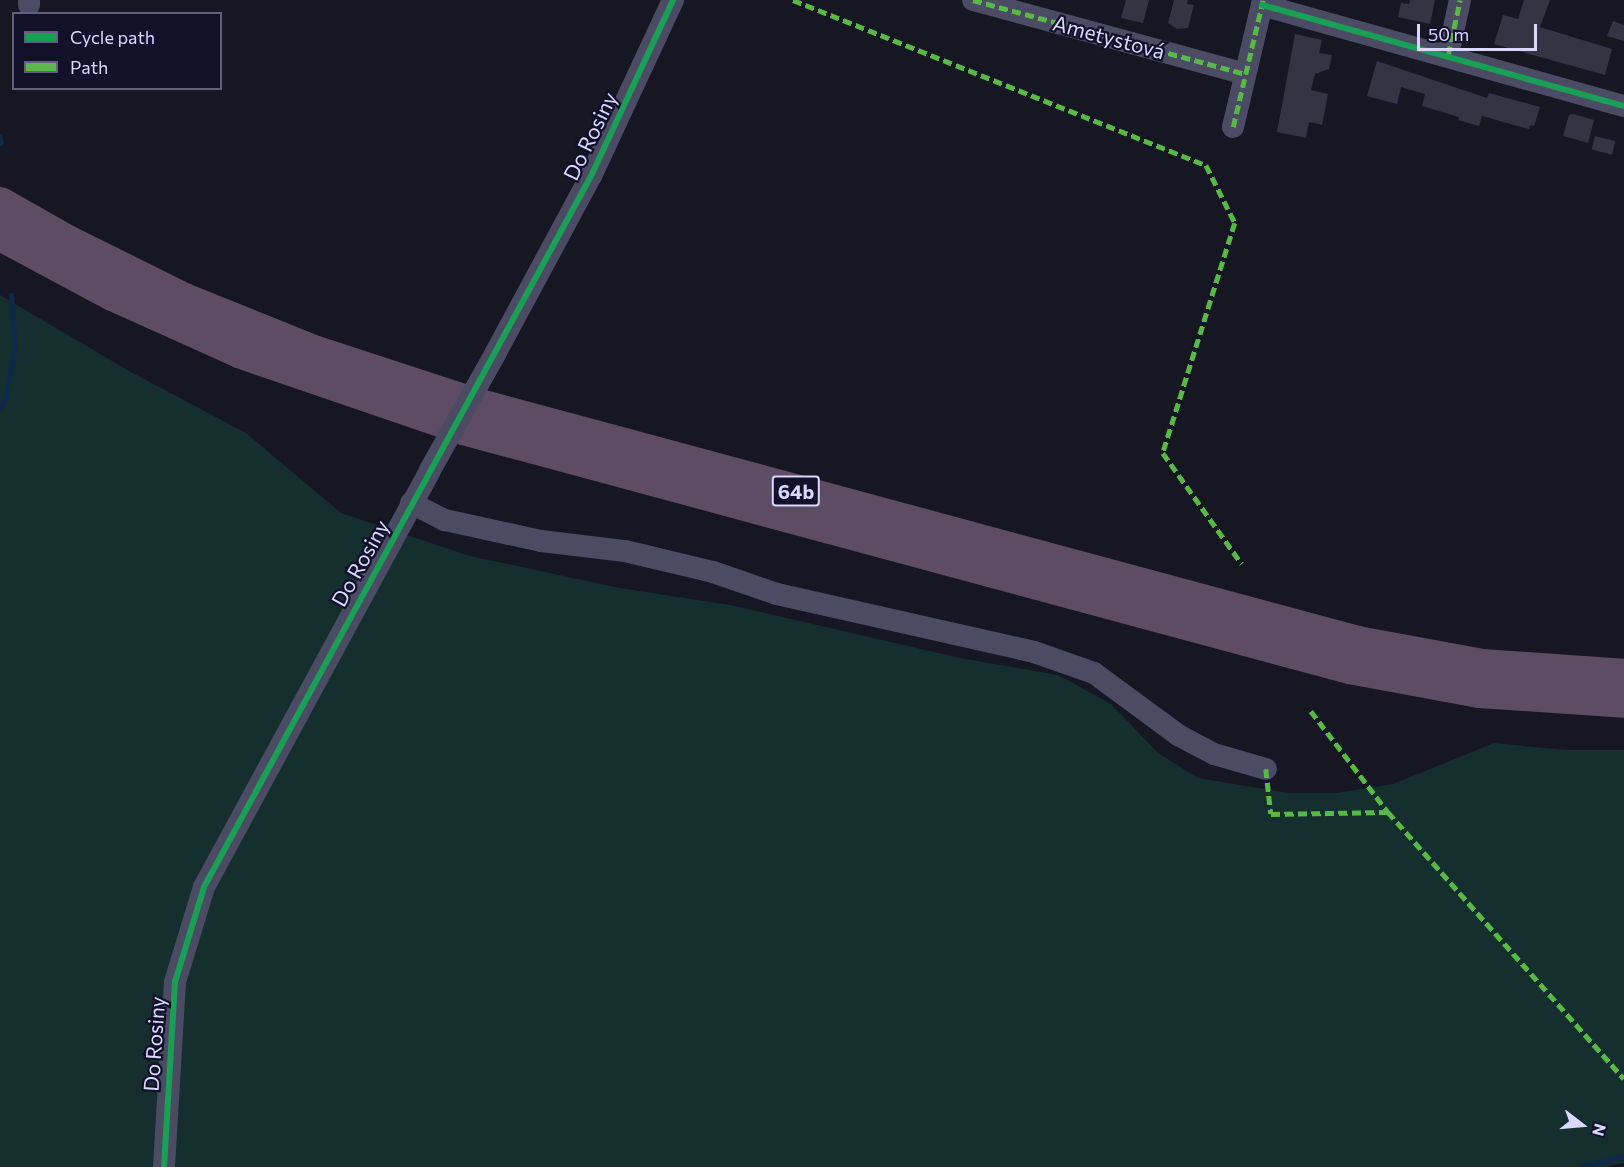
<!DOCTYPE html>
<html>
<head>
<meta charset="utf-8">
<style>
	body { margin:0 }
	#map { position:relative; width:1624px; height:1167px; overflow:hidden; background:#171623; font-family:Commissioner,sans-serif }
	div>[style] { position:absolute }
	.green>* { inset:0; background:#142f2e }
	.stream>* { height:4.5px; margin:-2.25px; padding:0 2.25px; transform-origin:2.25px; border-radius:2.25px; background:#10284a }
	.building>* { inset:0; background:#353445; transform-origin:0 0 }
	.minor>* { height:22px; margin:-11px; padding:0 11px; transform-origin:11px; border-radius:11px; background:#4b4b64 }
	.highway>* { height:33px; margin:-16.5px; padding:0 16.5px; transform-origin:16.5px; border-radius:16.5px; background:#5d4c64 }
	.minor-bridge>* { height:22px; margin:-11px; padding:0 11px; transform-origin:11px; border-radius:11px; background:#4b4b64 }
	.quiet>* { height:4.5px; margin-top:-2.25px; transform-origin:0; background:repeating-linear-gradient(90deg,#58b947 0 9px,transparent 0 13.5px) }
	.cycleway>* { height:6px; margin:-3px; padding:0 3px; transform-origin:3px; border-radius:3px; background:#1a9f57 }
	span { translate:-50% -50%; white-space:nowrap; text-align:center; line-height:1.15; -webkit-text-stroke:4.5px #131029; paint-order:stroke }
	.shield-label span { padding:2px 4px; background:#131029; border:2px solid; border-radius:4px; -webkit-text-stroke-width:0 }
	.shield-label { font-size:20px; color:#dad8ff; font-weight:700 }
	.street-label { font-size:21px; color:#dad8ff }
	.legend { position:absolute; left:12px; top:12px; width:210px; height:78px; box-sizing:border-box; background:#131029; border:2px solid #63607f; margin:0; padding:8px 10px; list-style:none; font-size:18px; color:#dad8ff }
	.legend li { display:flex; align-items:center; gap:12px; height:30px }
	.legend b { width:30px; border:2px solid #63607f }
	.north { position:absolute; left:1552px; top:1095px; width:60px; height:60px; -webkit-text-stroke:4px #131029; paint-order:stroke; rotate:106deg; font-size:16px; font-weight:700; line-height:24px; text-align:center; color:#dad8ff }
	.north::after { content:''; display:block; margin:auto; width:21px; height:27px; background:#dad8ff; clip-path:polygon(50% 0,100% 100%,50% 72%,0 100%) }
	.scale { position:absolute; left:1417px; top:24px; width:120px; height:27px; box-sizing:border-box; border:3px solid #dad8ff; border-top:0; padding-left:8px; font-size:18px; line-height:21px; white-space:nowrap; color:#dad8ff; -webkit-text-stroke:4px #131029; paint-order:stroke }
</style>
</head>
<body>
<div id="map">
	<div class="green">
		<i style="clip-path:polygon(0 295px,129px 371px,246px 433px,341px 513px,470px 556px,620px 588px,730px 605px,960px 658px,1058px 675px,1111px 704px,1158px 753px,1198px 778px,1289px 793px,1337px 793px,1393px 784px,1494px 743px,1566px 750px,1624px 750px,1624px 1163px,1605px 1167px,0 1167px)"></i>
	</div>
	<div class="stream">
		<i style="left:0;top:137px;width:6px;rotate:81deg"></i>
		<i style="left:0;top:408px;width:13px;rotate:-61deg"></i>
		<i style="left:6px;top:397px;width:52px;rotate:-80deg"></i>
		<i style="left:15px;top:346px;width:51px;rotate:-94.5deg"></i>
		<i style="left:1581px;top:1167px;width:44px;rotate:-14.3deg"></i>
	</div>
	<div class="building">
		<i style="clip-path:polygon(1126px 0,1149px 0,1143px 23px,1121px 18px)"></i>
		<i style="clip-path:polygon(1174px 0,1188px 0,1187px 4px,1194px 5px,1188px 28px,1177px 29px,1168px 23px)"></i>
		<i style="clip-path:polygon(1410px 0,1435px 0,1430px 24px,1398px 17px,1401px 3px,1409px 4px)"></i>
		<i style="clip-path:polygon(1524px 0,1550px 0,1540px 27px,1612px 49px,1605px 75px,1494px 44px,1503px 15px,1518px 19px)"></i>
		<i style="clip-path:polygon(1613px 21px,1624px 25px,1624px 41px,1607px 36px)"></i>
		<i style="clip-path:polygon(1295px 34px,1322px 40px,1319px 53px,1332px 55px,1329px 69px,1315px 74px,1311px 90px,1328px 94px,1322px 125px,1309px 122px,1306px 138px,1277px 132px)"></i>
		<i style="clip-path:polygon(1377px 61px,1487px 98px,1489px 93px,1540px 107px,1534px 126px,1530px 125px,1529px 129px,1482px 116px,1479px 126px,1458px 120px,1459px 117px,1422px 106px,1425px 94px,1401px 87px,1397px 104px,1367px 96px)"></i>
		<i style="clip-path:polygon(1573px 114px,1594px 120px,1588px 143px,1563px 136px,1569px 115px)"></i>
		<i style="left:1595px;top:136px;width:21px;height:14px;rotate:14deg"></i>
	</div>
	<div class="minor">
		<i style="left:973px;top:0;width:282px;rotate:15.2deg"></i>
		<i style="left:29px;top:5px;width:5px;rotate:-90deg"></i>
		<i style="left:1262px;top:5px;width:376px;rotate:15.6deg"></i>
		<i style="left:1448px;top:55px;width:56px;rotate:-77.7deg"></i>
		<i style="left:1233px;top:127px;width:130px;rotate:-76.7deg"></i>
		<i style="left:495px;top:354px;width:202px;rotate:-61.7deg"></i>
		<i style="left:591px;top:176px;width:194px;rotate:-65deg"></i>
		<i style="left:411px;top:503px;width:38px;rotate:27deg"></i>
		<i style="left:445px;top:520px;width:98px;rotate:12.3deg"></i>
		<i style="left:541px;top:541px;width:85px;rotate:6.8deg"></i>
		<i style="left:625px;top:551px;width:90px;rotate:13.4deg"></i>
		<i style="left:713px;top:572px;width:68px;rotate:19deg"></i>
		<i style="left:777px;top:594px;width:263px;rotate:12.7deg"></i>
		<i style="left:1034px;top:652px;width:64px;rotate:19.3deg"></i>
		<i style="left:1094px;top:673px;width:104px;rotate:36.4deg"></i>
		<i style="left:1178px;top:735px;width:41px;rotate:27.8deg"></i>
		<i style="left:1214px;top:754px;width:54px;rotate:16.1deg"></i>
		<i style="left:164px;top:1167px;width:185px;rotate:-86.6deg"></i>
		<i style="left:175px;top:982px;width:99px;rotate:-73deg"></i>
		<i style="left:204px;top:887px;width:474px;rotate:-61.5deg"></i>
	</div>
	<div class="highway">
		<i style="left:0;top:203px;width:77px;rotate:29.6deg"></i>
		<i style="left:67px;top:241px;width:131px;rotate:26.4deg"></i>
		<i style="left:184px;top:299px;width:142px;rotate:21.9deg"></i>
		<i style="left:316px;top:352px;width:164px;rotate:18.1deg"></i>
		<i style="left:472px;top:403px;width:917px;rotate:15.11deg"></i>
		<i style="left:1357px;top:642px;width:127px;rotate:10.4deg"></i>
		<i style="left:1482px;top:665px;width:142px;rotate:4deg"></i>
		<i style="left:0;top:234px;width:127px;rotate:28.2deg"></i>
		<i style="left:112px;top:294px;width:141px;rotate:24.2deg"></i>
		<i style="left:241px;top:352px;width:235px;rotate:18.9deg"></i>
		<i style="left:463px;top:428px;width:918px;rotate:15.1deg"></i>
		<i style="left:1349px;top:667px;width:132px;rotate:10.5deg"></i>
		<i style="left:1479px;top:691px;width:145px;rotate:3.9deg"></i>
	</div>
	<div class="minor-bridge">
		<i style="left:430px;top:470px;width:133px;rotate:-60.7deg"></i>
	</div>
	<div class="quiet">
		<i style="left:793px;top:0;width:445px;rotate:21.8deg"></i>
		<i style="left:1206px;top:165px;width:65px;rotate:63.4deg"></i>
		<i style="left:1235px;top:223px;width:241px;rotate:107.4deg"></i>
		<i style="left:1163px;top:453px;width:136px;rotate:54.6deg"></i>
		<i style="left:973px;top:0;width:282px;rotate:15.2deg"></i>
		<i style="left:1448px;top:55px;width:56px;rotate:-77.7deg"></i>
		<i style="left:1233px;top:127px;width:130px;rotate:-76.7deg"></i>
		<i style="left:1311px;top:711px;width:127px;rotate:52.7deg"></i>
		<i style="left:1388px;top:812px;width:356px;rotate:48.5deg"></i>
		<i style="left:1266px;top:769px;width:45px;rotate:83.7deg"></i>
		<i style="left:1271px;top:814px;width:117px;rotate:-1deg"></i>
	</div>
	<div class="cycleway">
		<i style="left:1262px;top:5px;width:376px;rotate:15.6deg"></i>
		<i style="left:164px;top:1167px;width:185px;rotate:-86.6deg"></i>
		<i style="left:175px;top:982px;width:99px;rotate:-73deg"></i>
		<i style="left:204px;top:887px;width:809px;rotate:-61.44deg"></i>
		<i style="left:591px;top:176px;width:194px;rotate:-65deg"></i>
	</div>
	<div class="shield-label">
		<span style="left:796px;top:491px">64b</span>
	</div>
	<div class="street-label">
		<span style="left:1109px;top:37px;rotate:15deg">Ametystová</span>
		<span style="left:590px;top:136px;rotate:-64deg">Do Rosiny</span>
		<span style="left:360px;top:563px;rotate:-61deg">Do Rosiny</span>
		<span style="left:154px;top:1044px;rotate:-86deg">Do Rosiny</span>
	</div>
	<ul class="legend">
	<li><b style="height:8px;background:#1a9f57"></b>Cycle path</li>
	<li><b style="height:8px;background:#58b947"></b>Path</li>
	</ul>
	<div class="north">N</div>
	<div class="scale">50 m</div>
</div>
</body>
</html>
